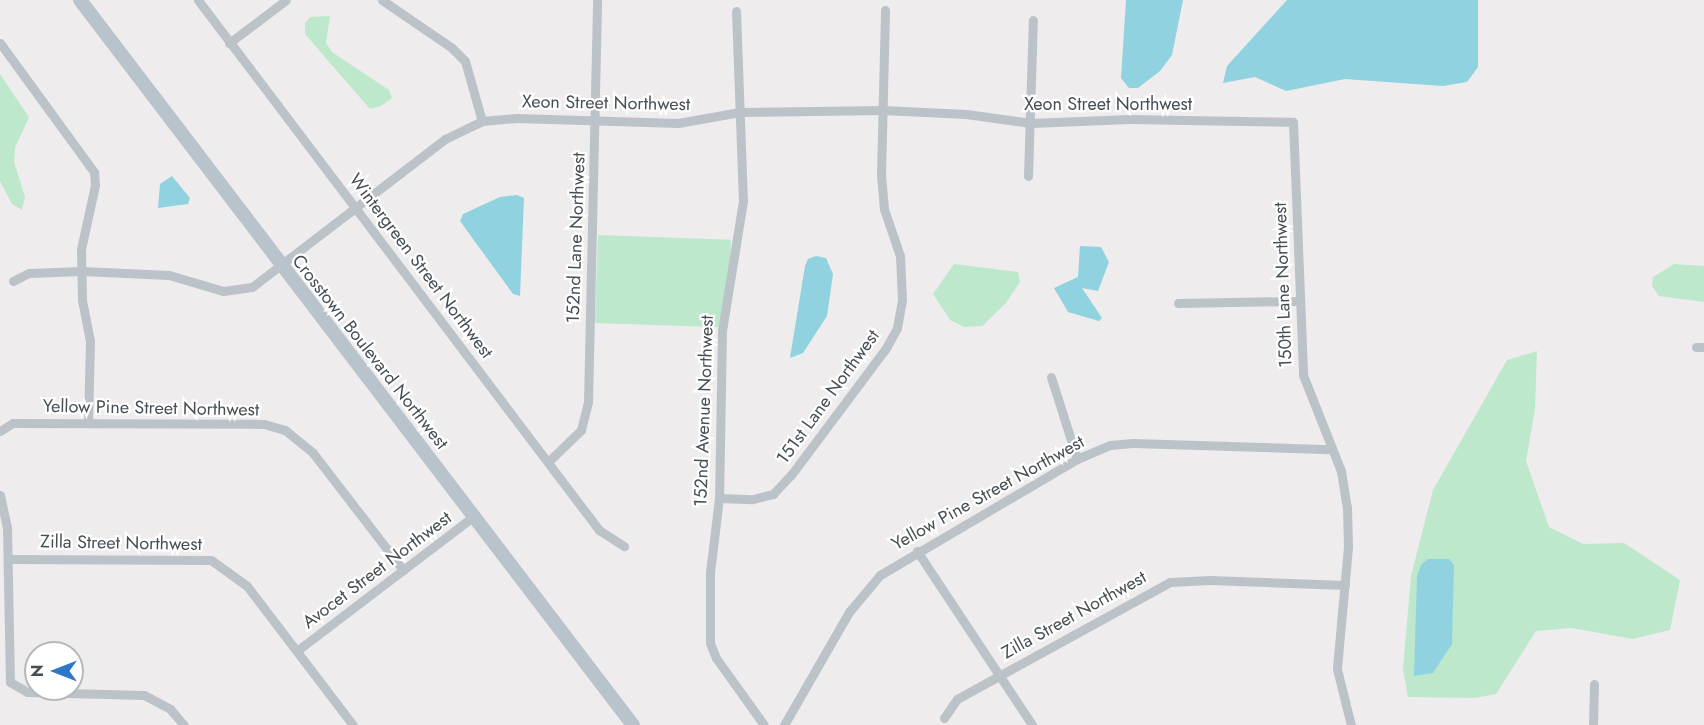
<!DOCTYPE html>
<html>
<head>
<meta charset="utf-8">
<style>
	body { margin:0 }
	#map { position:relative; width:1704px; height:725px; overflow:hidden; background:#eeecec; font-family:Jost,sans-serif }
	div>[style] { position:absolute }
	.green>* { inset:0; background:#bee8cc; transform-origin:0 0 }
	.water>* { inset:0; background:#90d2e0 }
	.street>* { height:9px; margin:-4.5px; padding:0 4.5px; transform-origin:4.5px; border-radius:4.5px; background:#bbc3c9 }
	.secondary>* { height:14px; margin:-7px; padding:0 7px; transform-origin:7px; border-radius:7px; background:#b9c3cc }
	span { translate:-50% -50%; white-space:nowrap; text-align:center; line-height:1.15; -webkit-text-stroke:4.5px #fff; paint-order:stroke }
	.street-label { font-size:18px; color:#464f56 }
	.north { position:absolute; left:24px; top:641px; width:60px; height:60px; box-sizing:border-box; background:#fff; border:2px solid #b5b9bb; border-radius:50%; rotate:270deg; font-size:16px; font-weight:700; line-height:24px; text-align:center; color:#464f56 }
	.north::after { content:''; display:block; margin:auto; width:21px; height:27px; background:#2e76c6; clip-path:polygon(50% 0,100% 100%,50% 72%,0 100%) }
</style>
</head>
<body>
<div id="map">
	<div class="green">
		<i style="clip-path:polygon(330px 16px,326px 43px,332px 52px,389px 90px,392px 98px,381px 106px,370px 109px,305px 34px,305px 23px,310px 17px)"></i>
		<i style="clip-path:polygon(0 74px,29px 117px,15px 148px,14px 162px,25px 197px,22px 210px,12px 204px,0 181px)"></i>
		<i style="left:598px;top:235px;width:133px;height:88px;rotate:2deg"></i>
		<i style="clip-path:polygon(954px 264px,1018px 272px,1020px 282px,1006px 303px,982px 326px,964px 327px,950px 320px,933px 294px)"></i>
		<i style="clip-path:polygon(1674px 264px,1704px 266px,1704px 302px,1659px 296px,1652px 286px,1653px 277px)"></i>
		<i style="clip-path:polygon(1537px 351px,1535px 409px,1526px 461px,1549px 527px,1583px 544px,1624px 543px,1680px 580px,1670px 630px,1633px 639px,1571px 628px,1536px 631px,1496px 694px,1475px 698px,1408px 697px,1403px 669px,1411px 576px,1433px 490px,1507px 360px)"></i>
	</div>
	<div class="water">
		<i style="clip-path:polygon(1126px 0,1183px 0,1172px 55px,1160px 71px,1138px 88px,1129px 88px,1121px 78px)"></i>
		<i style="clip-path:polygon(1287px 0,1478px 0,1478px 67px,1467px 82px,1443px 86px,1345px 79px,1286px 91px,1255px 77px,1223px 83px,1227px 66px)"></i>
		<i style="clip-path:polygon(172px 176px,190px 198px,188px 204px,158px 208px,160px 184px)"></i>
		<i style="clip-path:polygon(517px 195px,524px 198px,520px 296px,513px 294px,460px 221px,463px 214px,500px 197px)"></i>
		<i style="clip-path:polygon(1080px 246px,1101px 247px,1109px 262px,1098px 291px,1082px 288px,1102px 318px,1099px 321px,1068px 312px,1054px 288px,1078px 277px)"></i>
		<i style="clip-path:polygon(816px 256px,826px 258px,833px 274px,827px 316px,803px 353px,790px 358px,805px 266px,808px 259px)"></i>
		<i style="clip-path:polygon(1428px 559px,1449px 559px,1454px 565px,1452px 644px,1433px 673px,1414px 676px,1417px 576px,1421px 565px)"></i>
	</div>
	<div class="street">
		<i style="left:198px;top:0;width:665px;rotate:52.89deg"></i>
		<i style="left:599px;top:530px;width:30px;rotate:33deg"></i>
		<i style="left:382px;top:0;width:85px;rotate:34.4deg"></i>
		<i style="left:452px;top:48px;width:18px;rotate:45deg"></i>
		<i style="left:465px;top:61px;width:62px;rotate:74.2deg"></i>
		<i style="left:736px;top:11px;width:190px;rotate:87.9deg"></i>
		<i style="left:743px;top:201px;width:131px;rotate:99.2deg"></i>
		<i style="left:722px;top:330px;width:168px;rotate:91deg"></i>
		<i style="left:719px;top:498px;width:75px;rotate:96.9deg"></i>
		<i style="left:710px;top:572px;width:71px;rotate:90deg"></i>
		<i style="left:710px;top:643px;width:16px;rotate:68deg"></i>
		<i style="left:716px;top:658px;width:82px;rotate:54.4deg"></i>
		<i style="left:0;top:43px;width:160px;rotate:53.9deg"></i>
		<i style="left:94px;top:172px;width:13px;rotate:86deg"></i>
		<i style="left:95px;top:185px;width:66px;rotate:102.3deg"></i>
		<i style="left:81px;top:249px;width:51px;rotate:88.9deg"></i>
		<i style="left:82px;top:300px;width:42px;rotate:79deg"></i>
		<i style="left:90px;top:341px;width:82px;rotate:91.4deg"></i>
		<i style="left:229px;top:43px;width:71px;rotate:-37deg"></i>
		<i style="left:1028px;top:176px;width:156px;rotate:-88.2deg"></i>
		<i style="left:13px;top:281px;width:18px;rotate:-27deg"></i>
		<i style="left:29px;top:273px;width:53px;rotate:-2.2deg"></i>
		<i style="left:82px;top:271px;width:87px;rotate:2.6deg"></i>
		<i style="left:169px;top:275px;width:56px;rotate:16.5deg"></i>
		<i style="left:223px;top:291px;width:29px;rotate:-8deg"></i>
		<i style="left:252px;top:287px;width:243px;rotate:-37.5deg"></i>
		<i style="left:445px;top:139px;width:41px;rotate:-25.9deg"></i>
		<i style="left:482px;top:121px;width:35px;rotate:-5deg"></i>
		<i style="left:517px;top:118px;width:161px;rotate:1.8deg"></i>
		<i style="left:678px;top:123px;width:63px;rotate:-10.1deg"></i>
		<i style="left:740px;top:112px;width:143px;rotate:-0.8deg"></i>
		<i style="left:883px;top:110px;width:83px;rotate:2.8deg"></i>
		<i style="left:966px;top:114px;width:66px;rotate:7.9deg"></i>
		<i style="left:1031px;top:123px;width:98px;rotate:-2.3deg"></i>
		<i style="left:1129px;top:119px;width:164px;rotate:1deg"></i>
		<i style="left:1293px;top:122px;width:253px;rotate:87.7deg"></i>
		<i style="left:1303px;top:375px;width:103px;rotate:68.4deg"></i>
		<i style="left:1341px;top:471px;width:36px;rotate:81deg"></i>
		<i style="left:1347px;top:507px;width:40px;rotate:88.6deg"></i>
		<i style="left:1348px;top:547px;width:122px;rotate:95.2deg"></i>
		<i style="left:1337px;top:669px;width:58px;rotate:76deg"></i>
		<i style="left:1178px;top:303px;width:119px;rotate:-1deg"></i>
		<i style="left:1696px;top:347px;width:8px"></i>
		<i style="left:1051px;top:377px;width:86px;rotate:72.4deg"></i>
		<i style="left:0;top:431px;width:15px;rotate:-32deg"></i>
		<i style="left:13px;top:423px;width:251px;rotate:0.2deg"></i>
		<i style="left:264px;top:424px;width:22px;rotate:16deg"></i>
		<i style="left:285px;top:430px;width:36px;rotate:39deg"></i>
		<i style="left:313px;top:453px;width:148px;rotate:52.4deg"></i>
		<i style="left:548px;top:462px;width:46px;rotate:-44.1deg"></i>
		<i style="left:581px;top:430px;width:29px;rotate:-76deg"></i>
		<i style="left:588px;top:402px;width:402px;rotate:-88.7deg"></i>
		<i style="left:0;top:495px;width:34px;rotate:78deg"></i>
		<i style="left:7px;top:528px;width:154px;rotate:88.9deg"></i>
		<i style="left:10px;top:682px;width:20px;rotate:30deg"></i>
		<i style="left:27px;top:692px;width:117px;rotate:1.5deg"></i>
		<i style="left:144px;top:695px;width:30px;rotate:28deg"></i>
		<i style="left:170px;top:709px;width:21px;rotate:49deg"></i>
		<i style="left:719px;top:498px;width:34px;rotate:2deg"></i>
		<i style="left:753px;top:499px;width:21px;rotate:-14deg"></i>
		<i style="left:773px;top:494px;width:26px;rotate:-47deg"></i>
		<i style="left:791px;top:475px;width:159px;rotate:-53.2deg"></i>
		<i style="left:886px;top:348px;width:23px;rotate:-61deg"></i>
		<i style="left:897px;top:328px;width:28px;rotate:-80deg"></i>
		<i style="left:902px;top:300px;width:44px;rotate:-92.6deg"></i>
		<i style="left:900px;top:256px;width:50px;rotate:-108.8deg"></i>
		<i style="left:884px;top:209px;width:34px;rotate:-95deg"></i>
		<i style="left:881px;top:175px;width:165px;rotate:-88.6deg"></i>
		<i style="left:917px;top:551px;width:209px;rotate:56.5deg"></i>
		<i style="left:8px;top:559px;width:203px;rotate:0.3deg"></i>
		<i style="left:211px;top:560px;width:44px;rotate:35.8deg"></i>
		<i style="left:247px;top:586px;width:175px;rotate:52.7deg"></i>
		<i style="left:298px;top:650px;width:223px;rotate:-37.3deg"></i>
		<i style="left:944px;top:718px;width:23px;rotate:-56deg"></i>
		<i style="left:957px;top:699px;width:243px;rotate:-28.8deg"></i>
		<i style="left:1170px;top:582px;width:40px;rotate:-2.9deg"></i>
		<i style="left:1210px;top:580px;width:135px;rotate:2.1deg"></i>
		<i style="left:784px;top:725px;width:130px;rotate:-60.1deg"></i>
		<i style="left:849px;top:612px;width:48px;rotate:-50deg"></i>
		<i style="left:880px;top:575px;width:229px;rotate:-30.5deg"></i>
		<i style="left:1077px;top:459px;width:36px;rotate:-23deg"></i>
		<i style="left:1110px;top:445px;width:23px;rotate:-5deg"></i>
		<i style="left:1133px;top:443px;width:196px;rotate:1.8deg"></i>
		<i style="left:1593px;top:725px;width:41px;rotate:-88.6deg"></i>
	</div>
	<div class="secondary">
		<i style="left:80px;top:0;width:912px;rotate:52.67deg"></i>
	</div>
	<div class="street-label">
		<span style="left:606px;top:103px;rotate:1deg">Xeon Street Northwest</span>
		<span style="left:1108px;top:104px">Xeon Street Northwest</span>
		<span style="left:576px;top:238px;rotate:-88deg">152nd Lane Northwest</span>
		<span style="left:421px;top:266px;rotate:53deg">Wintergreen Street Northwest</span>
		<span style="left:1283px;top:285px;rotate:-92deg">150th Lane Northwest</span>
		<span style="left:370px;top:352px;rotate:52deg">Crosstown Boulevard Northwest</span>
		<span style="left:828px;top:397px;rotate:-54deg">151st Lane Northwest</span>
		<span style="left:151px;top:408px;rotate:1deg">Yellow Pine Street Northwest</span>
		<span style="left:704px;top:411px;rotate:-88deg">152nd Avenue Northwest</span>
		<span style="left:988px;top:493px;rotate:-29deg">Yellow Pine Street Northwest</span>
		<span style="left:121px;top:543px;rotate:1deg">Zilla Street Northwest</span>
		<span style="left:377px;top:570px;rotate:-37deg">Avocet Street Northwest</span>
		<span style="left:1074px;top:615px;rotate:-29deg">Zilla Street Northwest</span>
	</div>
	<div class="north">N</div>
</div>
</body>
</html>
